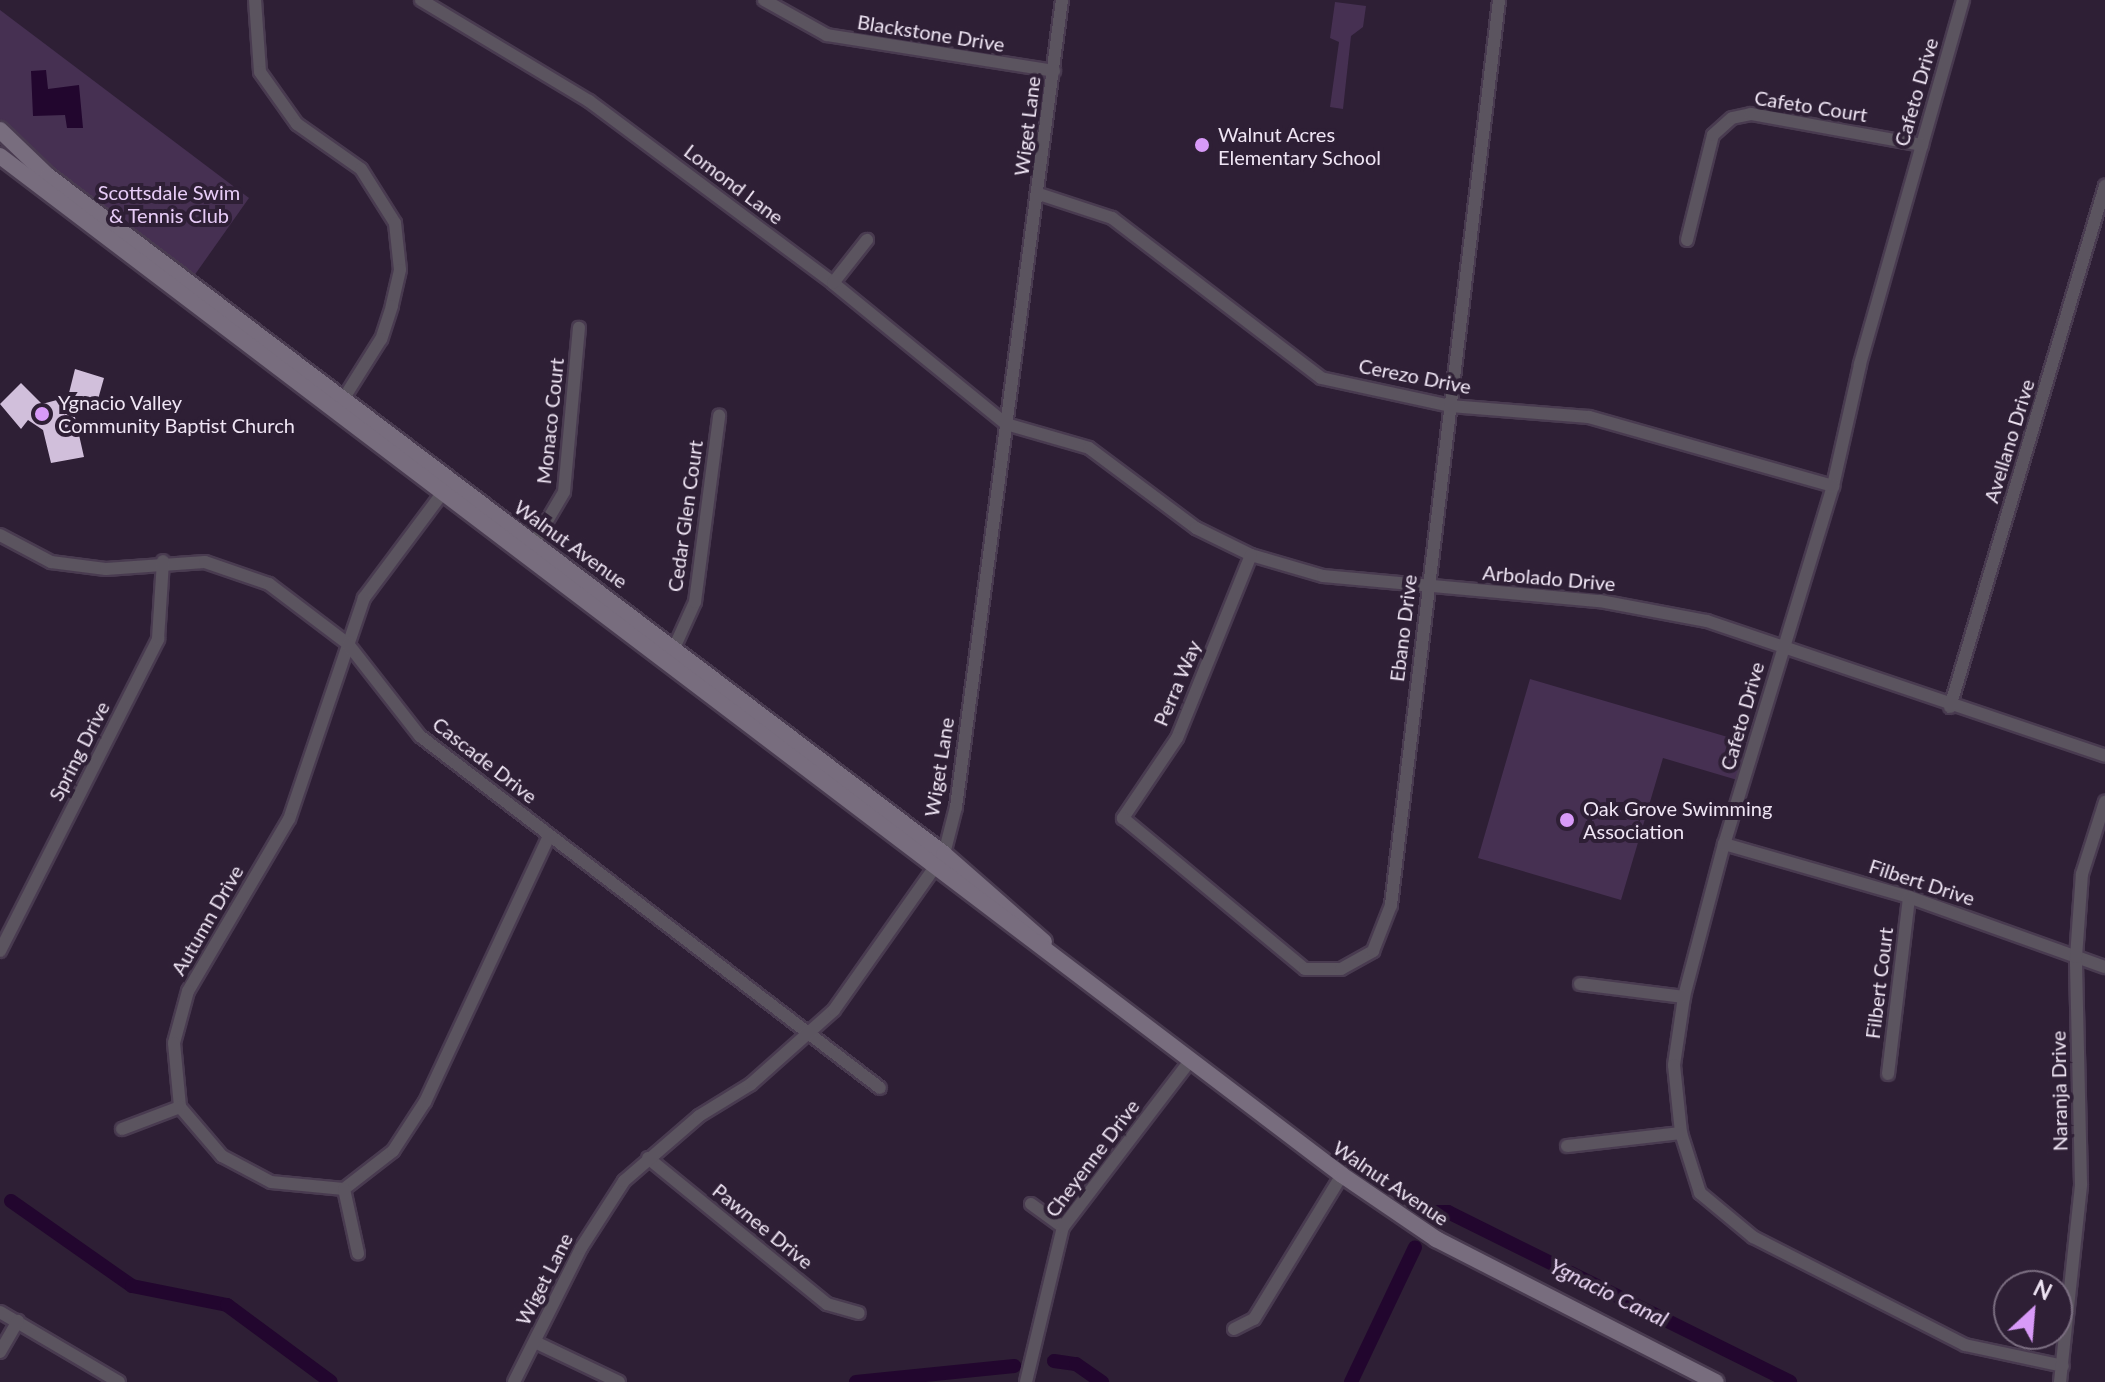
<!DOCTYPE html>
<html>
<head>
<meta charset="utf-8">
<style>
	body { margin:0 }
	#map { position:relative; width:2105px; height:1382px; overflow:hidden; background:#2e1f35; font-family:Lato,sans-serif }
	div>[style] { position:absolute }
	.green>* { inset:0; background:#463052 }
	.water>* { inset:0; background:#22062e }
	.canal>* { height:14px; margin:-7px; padding:0 7px; transform-origin:7px; border-radius:7px; background:#22062e }
	.building>* { inset:0; background:#d1bfdb }
	.roads { filter:drop-shadow(2px 0 #493b50) drop-shadow(-2px 0 #493b50) drop-shadow(0 2px #493b50) drop-shadow(0 -2px #493b50) }
	.street>* { height:12px; margin:-6px; padding:0 6px; transform-origin:6px; border-radius:6px; background:#5b545f }
	.secondary>* { height:16px; margin:-8px; padding:0 8px; transform-origin:8px; border-radius:8px; background:#786d7e }
	.dots>* { width:22px; height:22px; translate:-50% -50%; box-sizing:border-box; border:4px solid #2e1f35; border-radius:50% }
	span { translate:-50% -50%; white-space:nowrap; text-align:center; line-height:1.15; -webkit-text-stroke:8px #2e1f35; paint-order:stroke }
	.street-label { font-size:20px; color:#efe5f4 }
	.poi-label { font-size:20px; color:#efe5f4 }
	.left { translate:0 -50%; text-align:left }
	.park-label { font-size:20px; color:#e7ccf7 }
	.water-label { font-size:22px; color:#ebd8f5; font-style:italic }
	.north { position:absolute; left:1993px; top:1270px; width:80px; height:80px; box-sizing:border-box; background:#2e1f35; border:2px solid #7b6e81; border-radius:50%; rotate:26deg; font-size:22px; font-weight:700; line-height:32px; text-align:center; color:#efe5f4 }
	.north::after { content:''; display:block; margin:auto; width:28px; height:36px; background:#d89af8; clip-path:polygon(50% 0,100% 100%,50% 72%,0 100%) }
</style>
</head>
<body>
<div id="map">
	<div class="green">
		<i style="clip-path:polygon(1335px 2px,1366px 6px,1363px 27px,1351px 36px,1343px 109px,1330px 107px,1339px 42px,1330px 38px)"></i>
		<i style="clip-path:polygon(0 10px,249px 198px,189px 283px,0 130px)"></i>
		<i style="clip-path:polygon(1530px 679px,1755px 745px,1744px 782px,1663px 758px,1621px 900px,1478px 858px)"></i>
	</div>
	<div class="water">
		<i style="clip-path:polygon(46px 70px,48px 89px,79px 85px,83px 128px,67px 128px,65px 115px,33px 116px,31px 71px)"></i>
	</div>
	<div class="canal">
		<i style="left:11px;top:1201px;width:148px;rotate:35.1deg"></i>
		<i style="left:132px;top:1286px;width:97px;rotate:11.3deg"></i>
		<i style="left:227px;top:1305px;width:129px;rotate:36.5deg"></i>
		<i style="left:1430px;top:1221px;width:12px;rotate:-48deg"></i>
		<i style="left:1438px;top:1212px;width:10px"></i>
		<i style="left:1448px;top:1212px;width:382px;rotate:26.4deg"></i>
		<i style="left:1054px;top:1361px;width:22px;rotate:8deg"></i>
		<i style="left:1076px;top:1364px;width:32px;rotate:35deg"></i>
		<i style="left:856px;top:1382px;width:159px;rotate:-5.8deg"></i>
		<i style="left:1351px;top:1382px;width:149px;rotate:-64.6deg"></i>
	</div>
	<div class="building">
		<i style="clip-path:polygon(75px 369px,104px 378px,95px 410px,72px 404px,84px 457px,51px 463px,43px 430px,28px 420px,21px 429px,0 404px,21px 383px,42px 404px,68px 397px)"></i>
	</div>
	<div class="roads">
		<div class="street">
			<i style="left:255px;top:0;width:72px;rotate:86deg"></i>
			<i style="left:260px;top:72px;width:64px;rotate:54.6deg"></i>
			<i style="left:297px;top:124px;width:78px;rotate:35.1deg"></i>
			<i style="left:361px;top:169px;width:64px;rotate:57.8deg"></i>
			<i style="left:395px;top:223px;width:47px;rotate:83.9deg"></i>
			<i style="left:400px;top:270px;width:37px;rotate:103deg"></i>
			<i style="left:392px;top:306px;width:35px;rotate:108deg"></i>
			<i style="left:381px;top:339px;width:79px;rotate:122.1deg"></i>
			<i style="left:421px;top:0;width:196px;rotate:31deg"></i>
			<i style="left:589px;top:101px;width:304px;rotate:36.7deg"></i>
			<i style="left:833px;top:283px;width:223px;rotate:39.2deg"></i>
			<i style="left:1006px;top:424px;width:86px;rotate:16.1deg"></i>
			<i style="left:1089px;top:448px;width:134px;rotate:36.8deg"></i>
			<i style="left:1196px;top:528px;width:61px;rotate:26.1deg"></i>
			<i style="left:1251px;top:555px;width:75px;rotate:16.3deg"></i>
			<i style="left:1323px;top:576px;width:278px;rotate:5.2deg"></i>
			<i style="left:1600px;top:601px;width:109px;rotate:10.6deg"></i>
			<i style="left:1707px;top:621px;width:420px;rotate:18.7deg"></i>
			<i style="left:764px;top:0;width:72px;rotate:29.1deg"></i>
			<i style="left:827px;top:35px;width:230px;rotate:9deg"></i>
			<i style="left:1963px;top:0;width:379px;rotate:105.8deg"></i>
			<i style="left:1860px;top:365px;width:124px;rotate:102.6deg"></i>
			<i style="left:1833px;top:486px;width:374px;rotate:106.9deg"></i>
			<i style="left:1724px;top:844px;width:158px;rotate:104.7deg"></i>
			<i style="left:1684px;top:997px;width:69px;rotate:98.4deg"></i>
			<i style="left:1674px;top:1065px;width:68px;rotate:84.1deg"></i>
			<i style="left:1681px;top:1133px;width:63px;rotate:72.4deg"></i>
			<i style="left:1700px;top:1193px;width:69px;rotate:39.7deg"></i>
			<i style="left:1753px;top:1237px;width:238px;rotate:27deg"></i>
			<i style="left:1965px;top:1345px;width:100px;rotate:12.1deg"></i>
			<i style="left:1039px;top:194px;width:77px;rotate:18.2deg"></i>
			<i style="left:1112px;top:218px;width:263px;rotate:37.4deg"></i>
			<i style="left:1321px;top:378px;width:132px;rotate:12.2deg"></i>
			<i style="left:1450px;top:406px;width:139px;rotate:4.5deg"></i>
			<i style="left:1589px;top:417px;width:254px;rotate:15.8deg"></i>
			<i style="left:1687px;top:240px;width:108px;rotate:-76.1deg"></i>
			<i style="left:1713px;top:135px;width:25px;rotate:-42deg"></i>
			<i style="left:1732px;top:118px;width:19px;rotate:-12deg"></i>
			<i style="left:1751px;top:114px;width:174px;rotate:10.3deg"></i>
			<i style="left:833px;top:283px;width:55px;rotate:-51.7deg"></i>
			<i style="left:447px;top:487px;width:139px;rotate:126.8deg"></i>
			<i style="left:364px;top:598px;width:233px;rotate:108.7deg"></i>
			<i style="left:289px;top:819px;width:199px;rotate:120.4deg"></i>
			<i style="left:188px;top:991px;width:54px;rotate:105.1deg"></i>
			<i style="left:174px;top:1043px;width:64px;rotate:84.6deg"></i>
			<i style="left:180px;top:1107px;width:65px;rotate:49.4deg"></i>
			<i style="left:222px;top:1156px;width:55px;rotate:28deg"></i>
			<i style="left:271px;top:1182px;width:73px;rotate:5.5deg"></i>
			<i style="left:344px;top:1189px;width:62px;rotate:-37.8deg"></i>
			<i style="left:393px;top:1151px;width:59px;rotate:-56.9deg"></i>
			<i style="left:425px;top:1102px;width:293px;rotate:-65deg"></i>
			<i style="left:0;top:535px;width:58px;rotate:27.9deg"></i>
			<i style="left:51px;top:562px;width:55px;rotate:7.3deg"></i>
			<i style="left:106px;top:569px;width:99px;rotate:-4deg"></i>
			<i style="left:205px;top:562px;width:68px;rotate:19deg"></i>
			<i style="left:269px;top:584px;width:99px;rotate:37.2deg"></i>
			<i style="left:348px;top:644px;width:117px;rotate:52deg"></i>
			<i style="left:420px;top:736px;width:579px;rotate:37.42deg"></i>
			<i style="left:530px;top:550px;width:67px;rotate:-59.6deg"></i>
			<i style="left:564px;top:492px;width:165px;rotate:-84.8deg"></i>
			<i style="left:1251px;top:555px;width:197px;rotate:112deg"></i>
			<i style="left:1177px;top:738px;width:97px;rotate:124deg"></i>
			<i style="left:1123px;top:818px;width:236px;rotate:39.7deg"></i>
			<i style="left:1305px;top:969px;width:36px"></i>
			<i style="left:1341px;top:969px;width:37px;rotate:-29deg"></i>
			<i style="left:1373px;top:951px;width:49px;rotate:-68.6deg"></i>
			<i style="left:1391px;top:905px;width:911px;rotate:-83.19deg"></i>
			<i style="left:670px;top:657px;width:60px;rotate:-65.6deg"></i>
			<i style="left:695px;top:602px;width:188px;rotate:-82.6deg"></i>
			<i style="left:1950px;top:707px;width:544px;rotate:-73.43deg"></i>
			<i style="left:1724px;top:844px;width:192px;rotate:16deg"></i>
			<i style="left:1909px;top:897px;width:208px;rotate:19.7deg"></i>
			<i style="left:0;top:951px;width:350px;rotate:-63.1deg"></i>
			<i style="left:158px;top:639px;width:78px;rotate:-86.3deg"></i>
			<i style="left:1580px;top:984px;width:105px;rotate:7.1deg"></i>
			<i style="left:1888px;top:1074px;width:178px;rotate:-83.2deg"></i>
			<i style="left:122px;top:1129px;width:62px;rotate:-20.8deg"></i>
			<i style="left:1567px;top:1146px;width:115px;rotate:-6.5deg"></i>
			<i style="left:648px;top:1158px;width:231px;rotate:39.2deg"></i>
			<i style="left:827px;top:1304px;width:33px;rotate:16deg"></i>
			<i style="left:344px;top:1189px;width:66px;rotate:77.7deg"></i>
			<i style="left:1031px;top:1204px;width:39px;rotate:36deg"></i>
			<i style="left:0;top:1312px;width:138px;rotate:30.5deg"></i>
			<i style="left:1234px;top:1329px;width:22px;rotate:-27deg"></i>
			<i style="left:1254px;top:1319px;width:169px;rotate:-58.6deg"></i>
			<i style="left:535px;top:1342px;width:93px;rotate:25.5deg"></i>
			<i style="left:0;top:1352px;width:36px;rotate:-60deg"></i>
			<i style="left:514px;top:1382px;width:150px;rotate:-63.4deg"></i>
			<i style="left:581px;top:1248px;width:80px;rotate:-57.3deg"></i>
			<i style="left:624px;top:1181px;width:99px;rotate:-40.9deg"></i>
			<i style="left:699px;top:1116px;width:61px;rotate:-31.6deg"></i>
			<i style="left:751px;top:1084px;width:111px;rotate:-41.7deg"></i>
			<i style="left:834px;top:1010px;width:191px;rotate:-54.8deg"></i>
			<i style="left:944px;top:854px;width:49px;rotate:-75.7deg"></i>
			<i style="left:956px;top:807px;width:814px;rotate:-82.52deg"></i>
			<i style="left:1026px;top:1382px;width:159px;rotate:-76.6deg"></i>
			<i style="left:1063px;top:1227px;width:209px;rotate:-52.6deg"></i>
			<i style="left:2060px;top:1382px;width:199px;rotate:-83.9deg"></i>
			<i style="left:2081px;top:1184px;width:227px;rotate:-91.3deg"></i>
			<i style="left:2076px;top:957px;width:83px;rotate:-85.9deg"></i>
			<i style="left:2082px;top:874px;width:76px;rotate:-72.3deg"></i>
		</div>
		<div class="secondary">
			<i style="left:0;top:130px;width:66px;rotate:43.8deg"></i>
			<i style="left:48px;top:176px;width:1124px;rotate:37.11deg"></i>
			<i style="left:944px;top:854px;width:133px;rotate:41.3deg"></i>
			<i style="left:0;top:156px;width:1685px;rotate:37.21deg"></i>
			<i style="left:1342px;top:1175px;width:114px;rotate:34.2deg"></i>
			<i style="left:1436px;top:1239px;width:314px;rotate:27.1deg"></i>
		</div>
	</div>
	<div class="dots">
		<i style="left:1202px;top:145px;background:#d89af8"></i>
		<i style="left:42px;top:414px;background:#d89af8"></i>
		<i style="left:1567px;top:820px;background:#d89af8"></i>
	</div>
	<div class="street-label">
		<span style="left:931px;top:33px;rotate:9deg">Blackstone Drive</span>
		<span style="left:1916px;top:92px;rotate:-74deg">Cafeto Drive</span>
		<span style="left:1811px;top:106px;rotate:9deg">Cafeto Court</span>
		<span style="left:1027px;top:126px;rotate:-83deg">Wiget Lane</span>
		<span style="left:734px;top:184px;rotate:37deg">Lomond Lane</span>
		<span style="left:1415px;top:376px;rotate:11deg">Cerezo Drive</span>
		<span style="left:550px;top:421px;rotate:-84deg">Monaco Court</span>
		<span style="left:2009px;top:441px;rotate:-73deg">Avellano Drive</span>
		<span style="left:685px;top:516px;rotate:-82deg">Cedar Glen Court</span>
		<span style="left:571px;top:544px;rotate:36deg">Walnut Avenue</span>
		<span style="left:1549px;top:578px;rotate:5deg">Arbolado Drive</span>
		<span style="left:1403px;top:628px;rotate:-83deg">Ebano Drive</span>
		<span style="left:1177px;top:683px;rotate:-67deg">Perra Way</span>
		<span style="left:1742px;top:716px;rotate:-74deg">Cafeto Drive</span>
		<span style="left:79px;top:751px;rotate:-63deg">Spring Drive</span>
		<span style="left:485px;top:760px;rotate:38deg">Cascade Drive</span>
		<span style="left:939px;top:767px;rotate:-81deg">Wiget Lane</span>
		<span style="left:1922px;top:882px;rotate:18deg">Filbert Drive</span>
		<span style="left:207px;top:920px;rotate:-60deg">Autumn Drive</span>
		<span style="left:1879px;top:983px;rotate:-83deg">Filbert Court</span>
		<span style="left:2059px;top:1091px;rotate:-91deg">Naranja Drive</span>
		<span style="left:1092px;top:1158px;rotate:-53deg">Cheyenne Drive</span>
		<span style="left:1391px;top:1183px;rotate:34deg">Walnut Avenue</span>
		<span style="left:763px;top:1226px;rotate:39deg">Pawnee Drive</span>
		<span style="left:544px;top:1279px;rotate:-63deg">Wiget Lane</span>
	</div>
	<div class="poi-label">
		<span class="left" style="left:1218px;top:146px">Walnut Acres<br>Elementary School</span>
		<span class="left" style="left:58px;top:414px">Ygnacio Valley<br>Community Baptist Church</span>
		<span class="left" style="left:1583px;top:820px">Oak Grove Swimming<br>Association</span>
	</div>
	<div class="park-label">
		<span style="left:169px;top:204px">Scottsdale Swim<br>&amp; Tennis Club</span>
	</div>
	<div class="water-label">
		<span style="left:1609px;top:1292px;rotate:26deg">Ygnacio Canal</span>
	</div>
	<div class="north">N</div>
</div>
</body>
</html>
